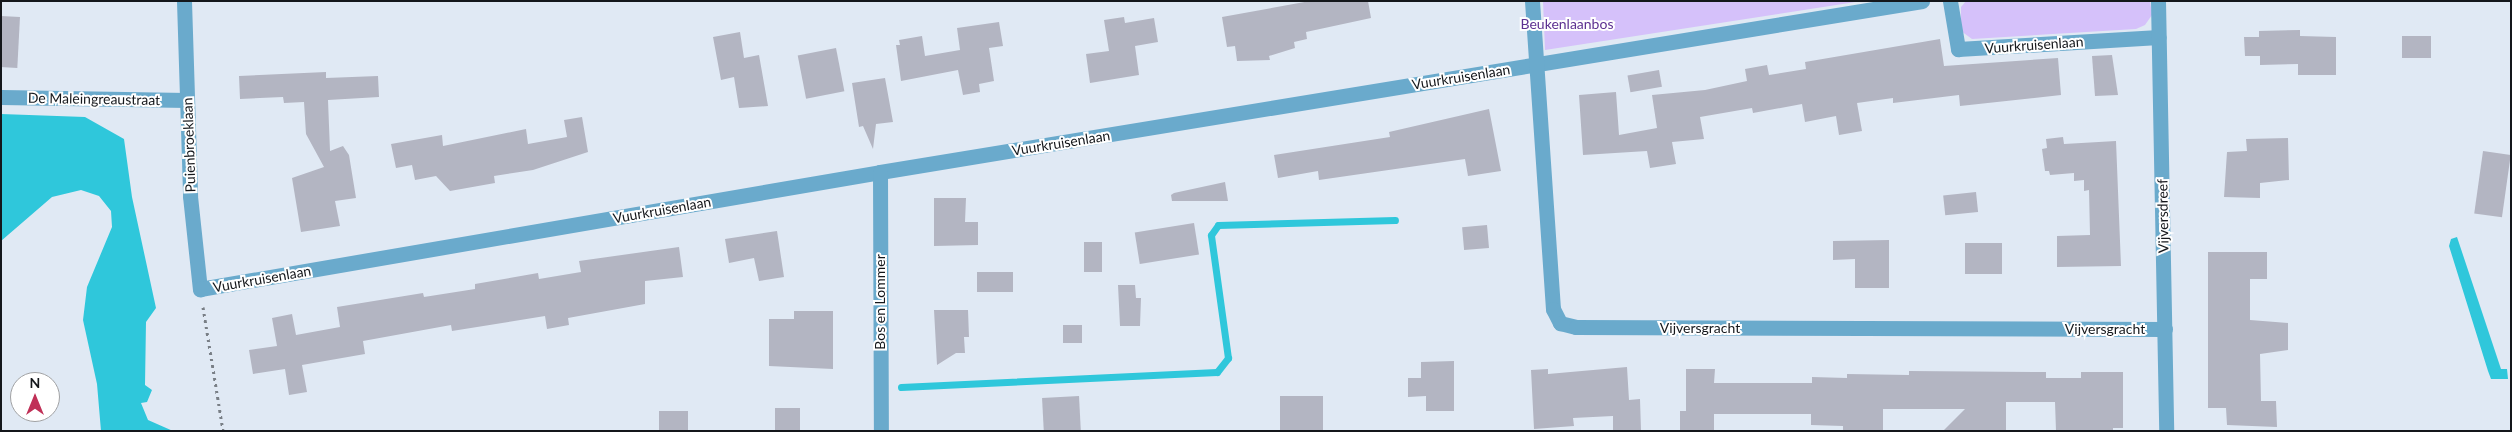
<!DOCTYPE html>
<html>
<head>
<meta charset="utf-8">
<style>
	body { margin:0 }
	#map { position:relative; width:2512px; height:432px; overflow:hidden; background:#e0e9f4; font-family:Lato,sans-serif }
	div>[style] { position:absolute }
	.green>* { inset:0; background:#d5c1fa }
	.water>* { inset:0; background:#2fc7db }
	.stream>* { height:7px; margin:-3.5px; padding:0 3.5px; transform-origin:3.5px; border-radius:3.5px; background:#2fc7db }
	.building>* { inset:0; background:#b3b5c2; transform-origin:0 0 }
	.path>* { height:3px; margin-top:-1.5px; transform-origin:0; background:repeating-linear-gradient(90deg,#797f86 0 2.5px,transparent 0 6.5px) }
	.minor>* { height:15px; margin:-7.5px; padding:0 7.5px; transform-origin:7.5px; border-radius:7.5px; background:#6aaacc }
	span { translate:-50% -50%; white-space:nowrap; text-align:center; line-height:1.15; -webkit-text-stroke:4px #fff; paint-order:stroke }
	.park-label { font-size:14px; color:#5d3191 }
	.street-label { font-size:14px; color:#14171b }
	.frame { position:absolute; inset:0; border:2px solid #14171b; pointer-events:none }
	.north { position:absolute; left:10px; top:372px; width:50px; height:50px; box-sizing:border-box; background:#fff; border:1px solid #a1a2a4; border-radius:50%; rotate:0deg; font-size:14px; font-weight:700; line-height:20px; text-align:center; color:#14171b }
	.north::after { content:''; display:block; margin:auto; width:18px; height:22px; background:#c03057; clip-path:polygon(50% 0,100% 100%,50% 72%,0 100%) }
</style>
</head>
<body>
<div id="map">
	<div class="green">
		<i style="clip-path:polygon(1543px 1px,1862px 1px,1545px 50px)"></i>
		<i style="clip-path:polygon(1966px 1px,2150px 1px,2152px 15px,2145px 25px,2136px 29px,1972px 39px,1961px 31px,1961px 7px)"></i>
	</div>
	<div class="water">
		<i style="clip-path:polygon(1px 114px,85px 117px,124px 139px,132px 197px,156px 308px,146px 322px,145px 385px,152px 390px,147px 402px,141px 403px,148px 420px,173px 431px,101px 431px,97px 384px,83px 320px,87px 287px,112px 227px,111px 211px,99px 196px,81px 190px,52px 197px,1px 241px)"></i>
		<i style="clip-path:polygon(2457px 237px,2501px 369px,2507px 369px,2508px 379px,2491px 379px,2488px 371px,2449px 246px,2451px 239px)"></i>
	</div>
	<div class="stream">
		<i style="left:901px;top:387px;width:316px;rotate:-2.7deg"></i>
		<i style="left:1217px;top:372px;width:18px;rotate:-52deg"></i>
		<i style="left:1228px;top:358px;width:124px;rotate:-97.9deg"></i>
		<i style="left:1211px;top:235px;width:12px;rotate:-55deg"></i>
		<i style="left:1218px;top:225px;width:177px;rotate:-1.6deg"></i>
	</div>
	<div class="building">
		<i style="clip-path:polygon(1310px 1px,1368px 1px,1371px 18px,1306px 32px,1307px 39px,1294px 42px,1295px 48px,1269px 56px,1270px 60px,1237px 61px,1235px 46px,1227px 47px,1222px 17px)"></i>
		<i style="left:1px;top:16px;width:19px;height:51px;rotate:3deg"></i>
		<i style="clip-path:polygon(1124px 17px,1125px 23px,1154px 18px,1158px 42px,1135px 46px,1139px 75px,1090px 83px,1086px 54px,1109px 51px,1104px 20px)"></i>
		<i style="clip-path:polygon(999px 22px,1003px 46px,989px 48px,994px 81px,979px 84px,980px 92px,963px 95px,958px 70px,901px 81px,896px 45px,900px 45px,899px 40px,922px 36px,925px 56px,960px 50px,957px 28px)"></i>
		<i style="clip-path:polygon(2300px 30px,2300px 36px,2336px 37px,2336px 75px,2298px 75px,2298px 64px,2260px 65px,2260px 56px,2245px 56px,2244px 37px,2259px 37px,2259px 31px)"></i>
		<i style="clip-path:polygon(740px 32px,744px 58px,759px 55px,768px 106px,739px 108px,734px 77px,721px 80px,713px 37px)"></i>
		<i style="left:2402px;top:36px;width:29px;height:22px"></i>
		<i style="clip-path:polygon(1940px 39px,1944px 66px,2058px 58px,2061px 95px,1960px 106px,1959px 95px,1893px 103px,1893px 98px,1857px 103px,1862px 131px,1839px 135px,1836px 116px,1805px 122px,1802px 104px,1753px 113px,1752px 108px,1700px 117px,1704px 139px,1672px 142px,1676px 164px,1650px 168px,1647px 151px,1583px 155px,1579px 95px,1616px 92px,1619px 135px,1657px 128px,1652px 95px,1705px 90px,1747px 81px,1745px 69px,1767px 65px,1769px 75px,1806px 69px,1805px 62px)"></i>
		<i style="left:836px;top:48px;width:44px;height:39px;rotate:79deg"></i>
		<i style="clip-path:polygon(2112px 55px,2118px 95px,2095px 96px,2092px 56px)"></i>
		<i style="left:1659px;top:70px;width:17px;height:32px;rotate:80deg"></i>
		<i style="clip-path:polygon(326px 72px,326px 78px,378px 76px,379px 97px,328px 100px,330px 151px,343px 146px,349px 155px,356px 198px,335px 201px,340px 226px,301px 232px,292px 178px,324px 167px,306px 134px,304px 102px,284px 103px,283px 97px,240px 99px,239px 76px)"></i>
		<i style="clip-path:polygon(885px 78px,893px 122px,876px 124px,873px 149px,863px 126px,859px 127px,852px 83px)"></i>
		<i style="clip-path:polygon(1489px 109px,1501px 171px,1468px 176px,1465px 159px,1319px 180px,1318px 171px,1278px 178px,1274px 155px,1390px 137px,1389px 132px)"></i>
		<i style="clip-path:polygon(582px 117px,588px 152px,533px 170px,494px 176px,495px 183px,450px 191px,436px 176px,415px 180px,412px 165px,396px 168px,391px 144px,442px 135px,443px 146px,526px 129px,528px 144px,567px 137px,564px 120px)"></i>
		<i style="clip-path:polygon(2063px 137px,2064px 144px,2116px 141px,2121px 266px,2057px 267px,2057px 236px,2090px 235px,2089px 190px,2084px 191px,2084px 180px,2074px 181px,2074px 173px,2050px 175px,2049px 171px,2045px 171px,2042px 149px,2047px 148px,2046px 139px)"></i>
		<i style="clip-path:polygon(2288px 138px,2289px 180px,2260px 183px,2260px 198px,2224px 197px,2227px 152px,2247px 151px,2246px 139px)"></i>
		<i style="left:2483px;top:151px;width:28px;height:63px;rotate:8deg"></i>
		<i style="clip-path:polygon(1225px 182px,1228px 201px,1172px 201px,1171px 195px,1174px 193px)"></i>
		<i style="left:1976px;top:192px;width:20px;height:33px;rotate:84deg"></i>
		<i style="clip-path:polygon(934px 198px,966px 198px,965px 222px,978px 222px,978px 245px,934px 246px)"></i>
		<i style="left:1194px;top:223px;width:32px;height:60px;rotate:81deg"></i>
		<i style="left:1487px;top:225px;width:23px;height:25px;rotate:85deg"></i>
		<i style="clip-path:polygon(777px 231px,784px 277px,759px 281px,754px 258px,729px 263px,725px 239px)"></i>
		<i style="clip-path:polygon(1889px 240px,1889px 288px,1855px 288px,1855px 259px,1833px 260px,1833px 241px)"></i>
		<i style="left:1084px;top:242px;width:18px;height:30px"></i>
		<i style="left:1965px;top:243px;width:37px;height:31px"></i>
		<i style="clip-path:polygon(679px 247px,683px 277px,645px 281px,645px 304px,568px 318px,569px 325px,547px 329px,545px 316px,452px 331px,451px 325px,363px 341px,365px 354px,302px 365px,307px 392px,289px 395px,285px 369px,253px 374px,249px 350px,277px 346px,272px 318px,292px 314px,296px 335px,340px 327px,337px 307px,423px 293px,424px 297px,475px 289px,475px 284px,538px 273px,539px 279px,581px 272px,579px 261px)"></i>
		<i style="clip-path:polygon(2208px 252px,2267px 252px,2267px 279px,2250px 279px,2250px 320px,2288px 323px,2288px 350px,2260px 354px,2261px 401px,2276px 401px,2277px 427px,2227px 425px,2226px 408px,2208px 408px)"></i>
		<i style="left:1013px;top:272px;width:20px;height:36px;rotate:90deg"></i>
		<i style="clip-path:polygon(1118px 285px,1135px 285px,1136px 298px,1141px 298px,1140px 326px,1120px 326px)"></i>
		<i style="clip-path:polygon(934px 310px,968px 310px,969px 337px,964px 337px,965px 353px,956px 353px,937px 365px)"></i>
		<i style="clip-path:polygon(794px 311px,833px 311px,833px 369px,769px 366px,769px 319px,794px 319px)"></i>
		<i style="left:1063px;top:325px;width:19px;height:18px"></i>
		<i style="clip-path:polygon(1454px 361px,1454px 411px,1426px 411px,1426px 396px,1408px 397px,1408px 378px,1421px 378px,1421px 362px)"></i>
		<i style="clip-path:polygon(1627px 367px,1629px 400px,1640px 399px,1641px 431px,1613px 431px,1613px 416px,1573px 418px,1574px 426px,1534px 429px,1531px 370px,1548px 369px,1548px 374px)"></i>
		<i style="clip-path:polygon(1686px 369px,1715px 369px,1714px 383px,1812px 383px,1812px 377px,1847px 378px,1847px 374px,1909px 375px,1909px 371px,2046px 372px,2046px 378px,2081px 378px,2081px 372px,2123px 372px,2123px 428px,2113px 428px,2113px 431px,2056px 431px,2055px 402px,2006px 402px,2006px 431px,1943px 431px,1965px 409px,1883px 409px,1883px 431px,1843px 431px,1843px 426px,1811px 425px,1811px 414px,1714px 414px,1714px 431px,1680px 431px,1680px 411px,1686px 411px)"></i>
		<i style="left:1079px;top:396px;width:35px;height:37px;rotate:87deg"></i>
		<i style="left:1323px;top:396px;width:35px;height:43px;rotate:90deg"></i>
		<i style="left:775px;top:408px;width:25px;height:23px"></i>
		<i style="left:688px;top:411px;width:20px;height:29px;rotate:90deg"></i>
	</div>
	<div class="path">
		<i style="left:203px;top:307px;width:126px;rotate:80.8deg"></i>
	</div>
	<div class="minor">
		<i style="left:184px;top:1px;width:195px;rotate:88.2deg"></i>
		<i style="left:190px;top:196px;width:94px;rotate:83.9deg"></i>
		<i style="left:200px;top:289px;width:690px;rotate:-9.76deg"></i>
		<i style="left:880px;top:172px;width:1056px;rotate:-9.32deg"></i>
		<i style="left:1532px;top:1px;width:309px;rotate:86.1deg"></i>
		<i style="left:1553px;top:309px;width:16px;rotate:63deg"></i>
		<i style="left:1560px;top:323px;width:16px;rotate:14deg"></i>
		<i style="left:1576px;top:327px;width:589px;rotate:0.19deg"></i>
		<i style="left:1950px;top:1px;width:49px;rotate:80.5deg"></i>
		<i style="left:1958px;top:49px;width:201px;rotate:-3.4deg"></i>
		<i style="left:2158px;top:1px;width:430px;rotate:88.9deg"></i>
		<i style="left:1px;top:97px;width:186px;rotate:0.9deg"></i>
		<i style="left:880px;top:172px;width:259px;rotate:89.8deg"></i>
	</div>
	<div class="park-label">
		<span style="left:1567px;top:24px">Beukenlaanbos</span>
	</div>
	<div class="street-label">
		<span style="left:2034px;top:45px;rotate:-4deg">Vuurkruisenlaan</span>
		<span style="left:1461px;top:77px;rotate:-9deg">Vuurkruisenlaan</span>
		<span style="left:94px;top:99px;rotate:1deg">De Maleingreaustraat</span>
		<span style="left:1061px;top:143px;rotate:-9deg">Vuurkruisenlaan</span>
		<span style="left:189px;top:145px;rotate:-92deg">Puienbroeklaan</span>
		<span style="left:662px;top:210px;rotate:-10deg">Vuurkruisenlaan</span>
		<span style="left:2163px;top:216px;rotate:-91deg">Vijversdreef</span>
		<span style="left:262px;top:279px;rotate:-10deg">Vuurkruisenlaan</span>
		<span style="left:880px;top:302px;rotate:-90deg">Bos en Lommer</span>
		<span style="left:1700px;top:328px">Vijversgracht</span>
		<span style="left:2105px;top:329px">Vijversgracht</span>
	</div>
	<div class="frame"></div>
	<div class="north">N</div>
</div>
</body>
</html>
